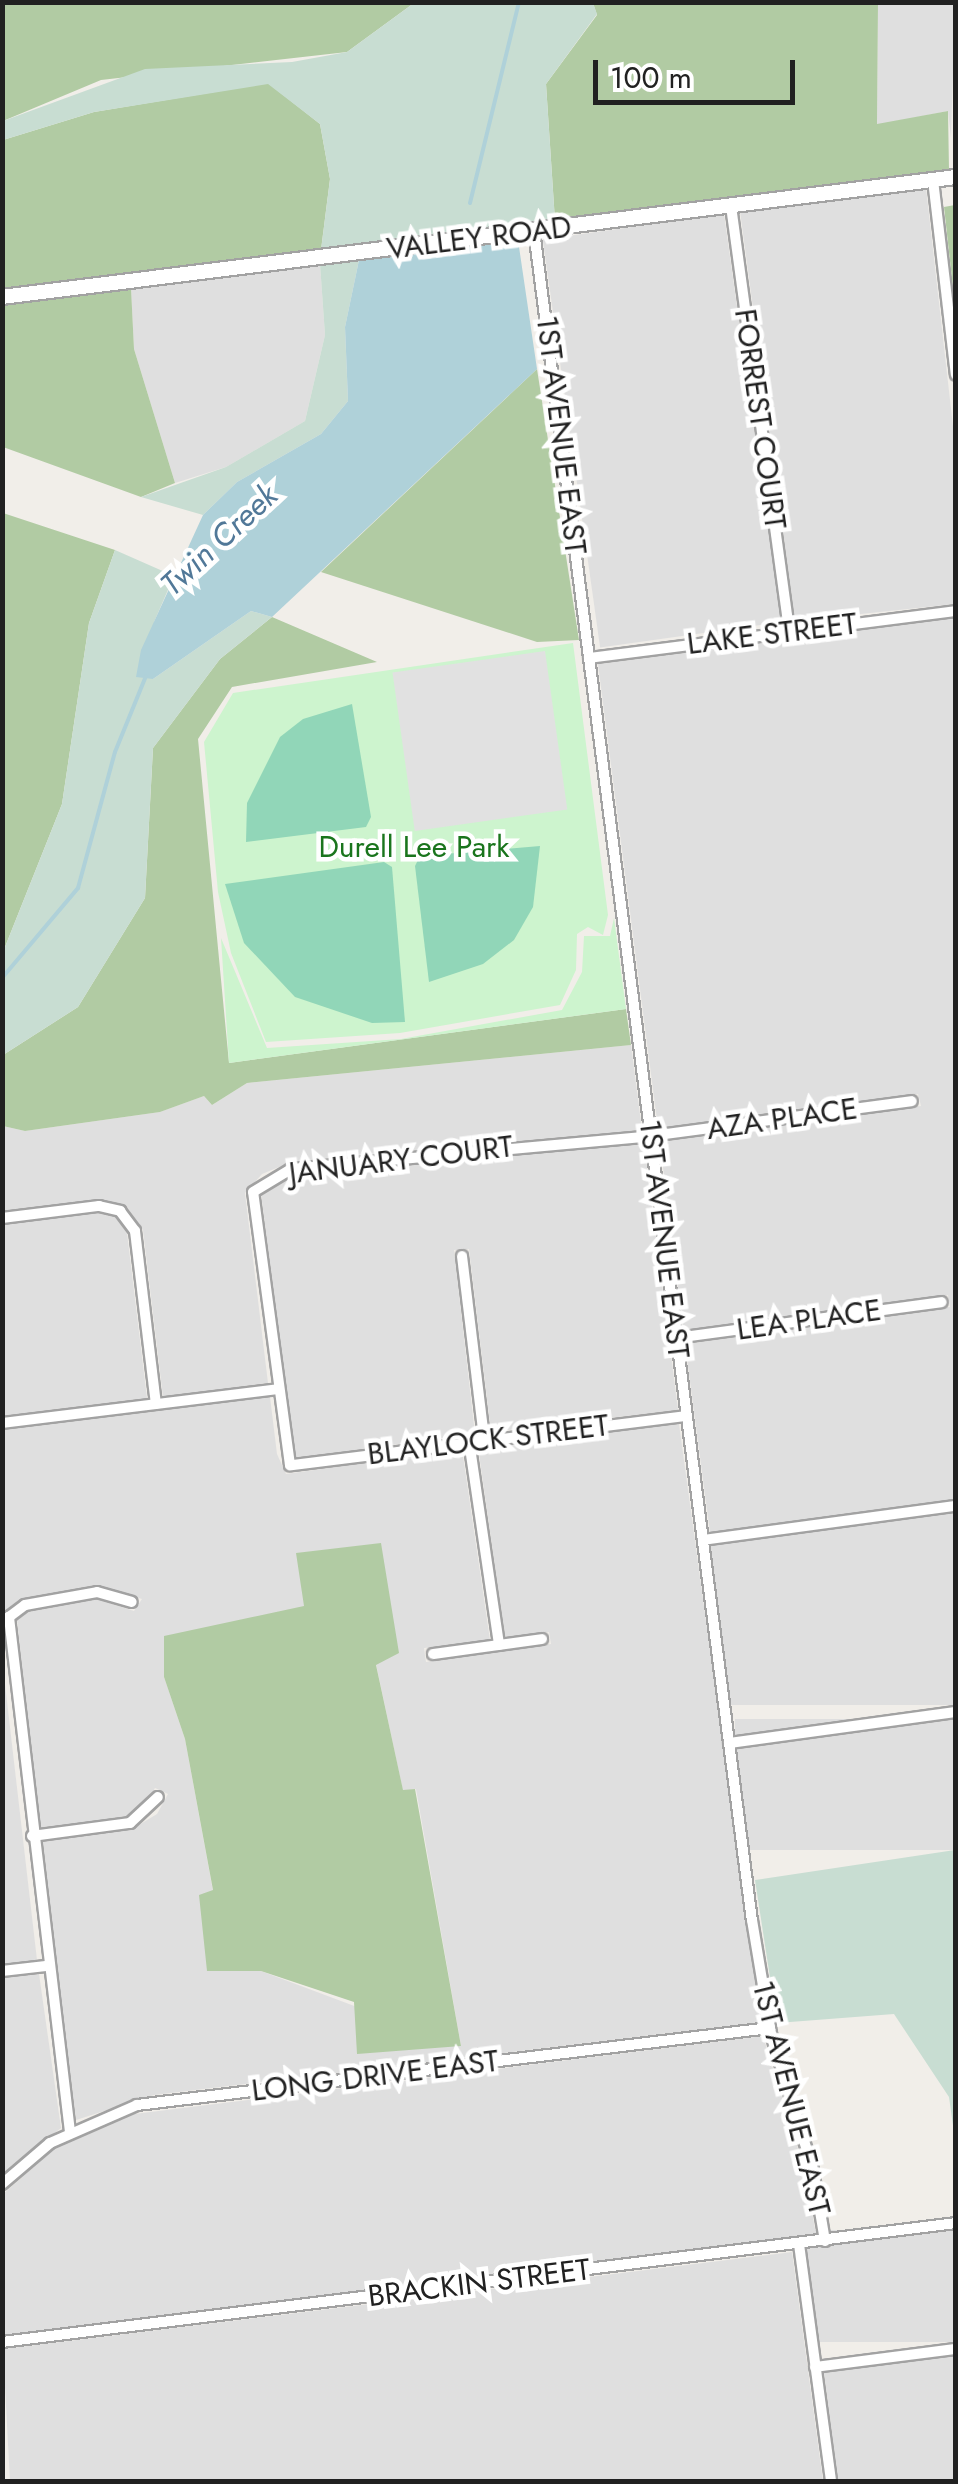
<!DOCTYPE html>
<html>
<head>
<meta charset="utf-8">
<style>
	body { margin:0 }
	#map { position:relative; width:958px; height:2484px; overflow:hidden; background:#f1eee9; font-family:Jost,sans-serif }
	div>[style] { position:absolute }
	.residential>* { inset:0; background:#dfdfdf; transform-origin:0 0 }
	.forest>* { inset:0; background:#b1cba3 }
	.wetland>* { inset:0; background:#c8ddd2 }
	.park>* { inset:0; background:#cdf4ce }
	.pitch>* { inset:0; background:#91d6b8 }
	.parking>* { inset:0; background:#e1e1e1; transform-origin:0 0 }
	.water>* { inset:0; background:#afd1d9 }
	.stream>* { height:4px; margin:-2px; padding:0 2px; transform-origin:2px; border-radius:2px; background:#afd1d9 }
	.roads { filter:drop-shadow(2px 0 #a2a2a2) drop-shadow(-2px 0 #a2a2a2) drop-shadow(0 2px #a2a2a2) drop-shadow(0 -2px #a2a2a2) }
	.minor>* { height:10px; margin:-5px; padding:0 5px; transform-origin:5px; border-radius:5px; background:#fff }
	.tertiary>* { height:14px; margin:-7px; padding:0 7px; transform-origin:7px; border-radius:7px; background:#fff }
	span { translate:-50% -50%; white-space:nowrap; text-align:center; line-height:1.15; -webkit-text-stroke:9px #fff; paint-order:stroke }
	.street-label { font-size:30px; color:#212121 }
	.park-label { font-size:30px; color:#1a751d }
	.water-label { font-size:32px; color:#517898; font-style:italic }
	.frame { position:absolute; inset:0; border:5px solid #212121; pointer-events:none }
	.scale { position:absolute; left:593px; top:60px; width:202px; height:45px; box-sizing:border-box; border:5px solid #212121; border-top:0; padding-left:12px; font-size:30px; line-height:35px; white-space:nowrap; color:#212121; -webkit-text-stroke:8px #fff; paint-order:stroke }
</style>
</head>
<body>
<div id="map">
	<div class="residential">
		<i style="clip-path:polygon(878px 3px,955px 3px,951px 138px,948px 111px,877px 125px)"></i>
		<i style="clip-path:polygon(926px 188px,955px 444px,955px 604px,795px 621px,740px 211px)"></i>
		<i style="left:724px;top:214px;width:412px;height:183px;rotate:82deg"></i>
		<i style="clip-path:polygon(320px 264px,325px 335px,305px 421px,226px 467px,175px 483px,134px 349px,131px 288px)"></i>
		<i style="clip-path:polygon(955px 618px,955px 1499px,710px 1532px,685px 1344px,950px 1307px,948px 1295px,683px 1330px,660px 1142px,921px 1106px,918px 1094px,658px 1128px,598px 664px)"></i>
		<i style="clip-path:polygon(631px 1045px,642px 1130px,291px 1162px,262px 1174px,245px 1193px,268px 1383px,163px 1397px,143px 1230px,127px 1207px,98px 1200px,3px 1211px,3px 1126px,25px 1131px,160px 1112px,204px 1096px,212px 1105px,247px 1083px)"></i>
		<i style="clip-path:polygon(644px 1143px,678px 1410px,491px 1432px,469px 1249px,454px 1250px,475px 1434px,295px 1458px,261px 1194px,272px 1183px,293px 1175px)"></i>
		<i style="clip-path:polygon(98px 1213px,115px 1216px,127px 1233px,147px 1398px,3px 1416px,3px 1224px)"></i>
		<i style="clip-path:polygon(evenodd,270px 1397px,277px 1454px,286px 1474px,462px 1449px,490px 1640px,424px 1648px,426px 1662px,551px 1644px,549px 1632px,505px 1637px,478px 1447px,679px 1424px,761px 2022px,154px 2095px,76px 2120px,40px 1842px,134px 1828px,157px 1814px,168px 1794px,155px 1788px,144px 1806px,127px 1816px,39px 1829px,17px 1620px,28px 1612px,97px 1599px,134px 1611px,142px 1599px,96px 1585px,24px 1599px,3px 1614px,3px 1430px,270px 1397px,305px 1606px,376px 1664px,403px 1791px,416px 1789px,461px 2046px,261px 1971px,207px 1971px,213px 1891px,185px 1739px,164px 1677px,305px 1606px)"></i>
		<i style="left:955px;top:1513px;width:192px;height:245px;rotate:90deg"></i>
		<i style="clip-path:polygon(3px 1667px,37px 1960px,3px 1965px,2px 1965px)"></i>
		<i style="left:955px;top:1719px;width:131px;height:220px;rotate:90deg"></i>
		<i style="clip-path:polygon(39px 1974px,61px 2128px,3px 2174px,3px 1978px)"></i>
		<i style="clip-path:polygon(763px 2036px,805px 2171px,816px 2235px,3px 2335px,2px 2195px,55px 2148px,126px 2115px)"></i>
		<i style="left:955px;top:2230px;width:112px;height:148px;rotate:90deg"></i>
		<i style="clip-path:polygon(792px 2252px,823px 2481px,10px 2481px,3px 2349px)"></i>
		<i style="clip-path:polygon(955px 2355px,955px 2481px,838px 2481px,824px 2373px)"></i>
	</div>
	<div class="forest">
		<i style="clip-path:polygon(3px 3px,414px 3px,347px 52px,101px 80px,3px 121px)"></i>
		<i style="clip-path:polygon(593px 3px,878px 3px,877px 124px,948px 111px,949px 170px,555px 221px,546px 84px,597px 15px)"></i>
		<i style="clip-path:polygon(268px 83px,320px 124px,330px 179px,321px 250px,3px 290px,3px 140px,94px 112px)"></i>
		<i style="clip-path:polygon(955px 205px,956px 205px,955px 306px,944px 207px)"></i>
		<i style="clip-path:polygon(131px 288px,134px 349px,175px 483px,141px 497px,3px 447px,2px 304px)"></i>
		<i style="clip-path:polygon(537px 369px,579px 640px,537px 642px,321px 572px)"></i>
		<i style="clip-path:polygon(3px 513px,115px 550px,89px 623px,62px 804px,3px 952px)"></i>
		<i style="clip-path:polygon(272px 617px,377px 662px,232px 687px,198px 739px,229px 1063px,626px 1009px,631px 1045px,247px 1083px,212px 1105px,204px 1096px,160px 1112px,25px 1131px,3px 1126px,3px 1055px,78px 1007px,145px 898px,153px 748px,220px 659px)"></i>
		<i style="clip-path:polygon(381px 1543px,399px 1653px,376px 1665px,403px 1790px,415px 1789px,461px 2046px,357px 2054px,354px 2002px,261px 1971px,207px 1971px,199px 1895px,213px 1890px,185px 1739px,164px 1677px,164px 1636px,304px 1606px,296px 1553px)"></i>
	</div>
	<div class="wetland">
		<i style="clip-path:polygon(414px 3px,593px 3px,597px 14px,546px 84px,555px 221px,321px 250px,330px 179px,320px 124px,268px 84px,94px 112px,3px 140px,3px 121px,145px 69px,292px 62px,347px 52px)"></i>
		<i style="clip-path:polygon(359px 260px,345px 327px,348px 401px,321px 434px,237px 482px,203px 515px,141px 497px,226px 467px,305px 421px,325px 335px,320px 264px)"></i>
		<i style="clip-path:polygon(115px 550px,174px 576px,154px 622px,153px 679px,251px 611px,272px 617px,220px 659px,153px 748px,145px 898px,78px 1007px,3px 1055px,3px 952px,62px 804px,89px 623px)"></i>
		<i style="clip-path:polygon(955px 1850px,956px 1850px,955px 2140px,949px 2097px,894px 2014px,777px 2023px,755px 1880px)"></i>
	</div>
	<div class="park">
		<i style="clip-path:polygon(573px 643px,608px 915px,603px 935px,588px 927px,577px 934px,576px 970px,560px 1005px,400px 1033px,266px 1042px,231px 953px,218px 892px,204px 742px,233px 693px)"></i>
		<i style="clip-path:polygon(614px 918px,626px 1009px,229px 1063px,221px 938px,267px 1048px,401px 1039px,562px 1010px,582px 972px,584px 936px,610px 936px)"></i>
	</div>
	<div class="pitch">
		<i style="clip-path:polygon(352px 704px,371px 817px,366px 827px,246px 842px,247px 803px,280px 737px,303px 719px)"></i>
		<i style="clip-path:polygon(540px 846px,533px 907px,514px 940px,483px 964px,429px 982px,415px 866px,420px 856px)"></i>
		<i style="clip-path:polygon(384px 862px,392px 867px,405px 1022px,372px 1023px,295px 997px,244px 943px,225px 884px)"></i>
	</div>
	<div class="parking">
		<i style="left:545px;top:651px;width:160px;height:154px;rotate:82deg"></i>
	</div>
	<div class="water">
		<i style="clip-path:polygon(518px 240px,537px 369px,272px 617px,251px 611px,153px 679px,136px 677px,141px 650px,203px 515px,237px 482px,321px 434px,348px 401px,345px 327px,359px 260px)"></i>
	</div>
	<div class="stream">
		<i style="left:470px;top:203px;width:207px;rotate:-76.3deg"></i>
		<i style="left:2px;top:978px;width:118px;rotate:-49.8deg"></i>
		<i style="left:78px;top:888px;width:141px;rotate:-74.8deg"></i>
		<i style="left:115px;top:752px;width:82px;rotate:-67.8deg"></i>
	</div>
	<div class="roads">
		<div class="minor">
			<i style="left:933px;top:180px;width:196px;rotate:83.3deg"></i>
			<i style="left:731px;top:206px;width:430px;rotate:82.2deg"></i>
			<i style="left:534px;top:231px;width:1703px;rotate:82.65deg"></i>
			<i style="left:752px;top:1920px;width:116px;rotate:80.5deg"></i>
			<i style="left:771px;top:2034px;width:142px;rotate:72.8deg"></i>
			<i style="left:813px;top:2170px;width:72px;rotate:80.4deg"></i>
			<i style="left:589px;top:658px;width:370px;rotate:-7.3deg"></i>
			<i style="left:2px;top:1218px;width:98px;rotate:-7.1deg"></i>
			<i style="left:99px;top:1206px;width:22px;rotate:13deg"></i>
			<i style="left:120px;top:1211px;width:25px;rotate:53deg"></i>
			<i style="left:135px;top:1231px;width:174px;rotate:83.1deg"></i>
			<i style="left:462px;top:1256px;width:184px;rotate:83.1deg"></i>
			<i style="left:676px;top:1338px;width:268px;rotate:-7.7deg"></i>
			<i style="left:686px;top:1416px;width:399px;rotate:172.9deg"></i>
			<i style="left:290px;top:1465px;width:275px;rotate:-97.7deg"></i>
			<i style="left:253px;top:1192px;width:44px;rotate:-31.2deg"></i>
			<i style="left:291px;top:1169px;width:362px;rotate:-5.2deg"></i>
			<i style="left:651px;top:1136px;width:263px;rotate:-7.6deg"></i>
			<i style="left:2px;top:1423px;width:277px;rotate:-7deg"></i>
			<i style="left:469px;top:1441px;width:206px;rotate:81.6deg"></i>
			<i style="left:703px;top:1540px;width:255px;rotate:-7.7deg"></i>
			<i style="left:433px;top:1654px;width:110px;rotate:-7.8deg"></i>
			<i style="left:729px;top:1743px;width:229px;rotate:-7.8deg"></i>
			<i style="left:32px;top:1836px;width:99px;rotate:-7.6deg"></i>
			<i style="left:130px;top:1823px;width:38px;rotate:-43deg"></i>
			<i style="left:2px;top:1971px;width:44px;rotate:-6.5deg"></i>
			<i style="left:70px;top:2132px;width:519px;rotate:-96.76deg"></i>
			<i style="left:9px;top:1617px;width:20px;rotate:-37deg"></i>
			<i style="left:25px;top:1605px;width:73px;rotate:-10.2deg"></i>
			<i style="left:97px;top:1592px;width:36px;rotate:16deg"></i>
			<i style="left:2px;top:2184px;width:63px;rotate:-40.5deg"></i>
			<i style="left:50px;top:2143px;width:95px;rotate:-23.6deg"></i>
			<i style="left:137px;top:2105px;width:638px;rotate:-6.94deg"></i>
			<i style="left:799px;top:2244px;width:240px;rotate:82.3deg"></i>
			<i style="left:2px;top:2342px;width:961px;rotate:-7.11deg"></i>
			<i style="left:815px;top:2367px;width:142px;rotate:-7.3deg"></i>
		</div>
		<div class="tertiary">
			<i style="left:2px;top:297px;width:962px;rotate:-7.17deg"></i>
		</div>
	</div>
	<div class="street-label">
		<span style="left:479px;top:238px;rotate:-7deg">VALLEY ROAD</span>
		<span style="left:760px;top:419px;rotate:82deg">FORREST COURT</span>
		<span style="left:561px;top:435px;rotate:83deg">1ST AVENUE EAST</span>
		<span style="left:772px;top:634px;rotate:-7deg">LAKE STREET</span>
		<span style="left:782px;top:1119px;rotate:-8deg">AZA PLACE</span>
		<span style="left:401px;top:1160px;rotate:-7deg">JANUARY COURT</span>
		<span style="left:664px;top:1239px;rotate:83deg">1ST AVENUE EAST</span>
		<span style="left:809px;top:1320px;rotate:-8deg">LEA PLACE</span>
		<span style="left:488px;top:1440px;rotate:-7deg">BLAYLOCK STREET</span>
		<span style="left:375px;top:2076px;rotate:-7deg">LONG DRIVE EAST</span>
		<span style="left:791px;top:2098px;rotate:76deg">1ST AVENUE EAST</span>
		<span style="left:479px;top:2283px;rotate:-7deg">BRACKIN STREET</span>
	</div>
	<div class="park-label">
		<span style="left:414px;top:847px">Durell Lee Park</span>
	</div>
	<div class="water-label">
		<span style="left:219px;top:540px;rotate:-43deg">Twin Creek</span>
	</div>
	<div class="frame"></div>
	<div class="scale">100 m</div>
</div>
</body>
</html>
